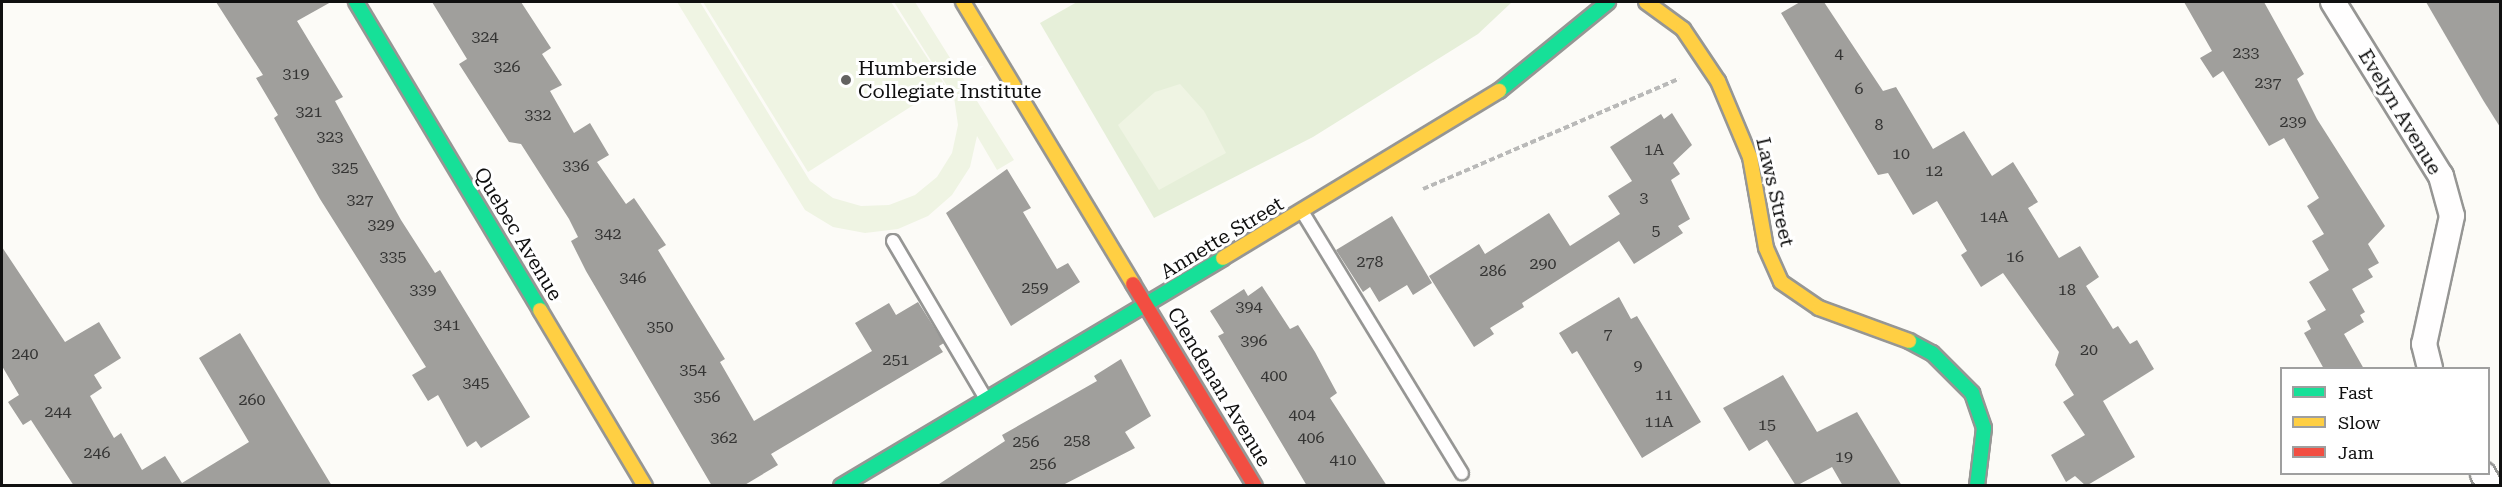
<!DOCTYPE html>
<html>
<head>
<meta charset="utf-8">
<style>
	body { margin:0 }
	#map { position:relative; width:2502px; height:487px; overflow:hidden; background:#fcfbf7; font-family:"Roboto Serif",serif }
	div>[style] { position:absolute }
	.green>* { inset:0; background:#e6efd9 }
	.pitch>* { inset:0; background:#eff4e3 }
	.building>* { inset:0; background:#a09f9c }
	.path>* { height:4px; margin-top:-2px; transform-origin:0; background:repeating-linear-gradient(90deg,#b9b9b8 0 6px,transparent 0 9px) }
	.roads { filter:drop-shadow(2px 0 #969694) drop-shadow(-2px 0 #969694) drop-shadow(0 2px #969694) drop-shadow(0 -2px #969694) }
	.lane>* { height:12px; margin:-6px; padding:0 6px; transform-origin:6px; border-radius:6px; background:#fffefe }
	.street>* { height:24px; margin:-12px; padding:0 12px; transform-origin:12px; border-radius:12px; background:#fffefe }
	.fast>* { height:14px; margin:-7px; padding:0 7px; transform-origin:7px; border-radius:7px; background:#16e098 }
	.slow>* { height:14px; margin:-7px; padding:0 7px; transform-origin:7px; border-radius:7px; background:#ffcf43 }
	.jam>* { height:14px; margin:-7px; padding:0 7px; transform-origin:7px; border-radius:7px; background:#f24e42 }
	.dots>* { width:16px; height:16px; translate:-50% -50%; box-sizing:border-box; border:3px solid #fff; border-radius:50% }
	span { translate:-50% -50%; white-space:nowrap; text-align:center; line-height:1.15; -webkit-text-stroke:6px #fff; paint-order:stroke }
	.number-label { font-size:16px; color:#343433 }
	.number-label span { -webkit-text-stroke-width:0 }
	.poi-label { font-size:20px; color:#101010 }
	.left { translate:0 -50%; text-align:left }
	.street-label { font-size:20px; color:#101010 }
	.frame { position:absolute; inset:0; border:3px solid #101010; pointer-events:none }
	.legend { position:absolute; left:2280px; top:367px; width:210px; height:108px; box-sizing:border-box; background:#fff; border:2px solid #9f9f9f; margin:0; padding:8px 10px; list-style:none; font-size:18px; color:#101010 }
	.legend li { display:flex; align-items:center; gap:12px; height:30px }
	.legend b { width:30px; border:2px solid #9f9f9f }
</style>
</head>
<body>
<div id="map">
	<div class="green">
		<i style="clip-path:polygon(1077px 2px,1512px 2px,1478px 34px,1313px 137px,1154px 218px,1040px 23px)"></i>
	</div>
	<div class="pitch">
		<i style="clip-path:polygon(677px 2px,700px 2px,810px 181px,833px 198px,861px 206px,889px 205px,915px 195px,937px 177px,952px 153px,958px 125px,954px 97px,894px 2px,915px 2px,1014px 160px,997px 170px,977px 136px,970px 167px,952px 195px,928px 216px,898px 229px,865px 233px,833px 227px,805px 210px)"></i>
		<i style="clip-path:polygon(703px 2px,891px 2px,945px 85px,808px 172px)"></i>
		<i style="clip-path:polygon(1180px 84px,1204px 111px,1226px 153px,1159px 190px,1118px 125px,1155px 92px)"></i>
	</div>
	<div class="building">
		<i style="clip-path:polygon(216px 2px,331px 2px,297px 21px,343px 97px,335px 101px,401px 220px,435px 273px,440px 270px,530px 417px,481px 448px,476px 441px,467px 447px,438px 395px,428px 401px,412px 375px,426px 367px,320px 199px,274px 118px,278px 115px,256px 78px,263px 75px)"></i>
		<i style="clip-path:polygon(432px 2px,521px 2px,551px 48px,542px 54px,562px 85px,550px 91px,574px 133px,590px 123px,609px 155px,597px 162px,626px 204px,634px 198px,666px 245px,658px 250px,725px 359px,720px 362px,754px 421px,872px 351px,855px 323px,889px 303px,896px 315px,918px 302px,944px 343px,939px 346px,943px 352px,771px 454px,778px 465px,743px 486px,712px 486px,586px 271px,571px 241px,578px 237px,569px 219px,521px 144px,509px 142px,459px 64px,467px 59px)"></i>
		<i style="clip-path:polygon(1800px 2px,1824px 2px,1883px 91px,1896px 87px,1933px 149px,1964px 131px,1992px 176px,2013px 162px,2038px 202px,2028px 208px,2059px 258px,2080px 246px,2099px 277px,2086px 286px,2113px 329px,2118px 326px,2130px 344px,2137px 340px,2154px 369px,2103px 401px,2135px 457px,2086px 486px,2075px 476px,2066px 482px,2051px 455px,2085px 435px,2063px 402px,2074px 395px,2055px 365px,2059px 352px,2003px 273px,1981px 287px,1961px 255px,1967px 251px,1937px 201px,1913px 215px,1888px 173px,1878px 175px,1781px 13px)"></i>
		<i style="clip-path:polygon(2184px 2px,2264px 2px,2304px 74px,2297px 79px,2317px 119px,2385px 226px,2368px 244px,2379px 263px,2368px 269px,2373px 277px,2352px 289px,2365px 312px,2360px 315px,2364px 322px,2344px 334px,2364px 369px,2324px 369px,2304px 333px,2311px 329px,2307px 321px,2326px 310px,2309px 282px,2329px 270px,2312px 241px,2324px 234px,2307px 206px,2319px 198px,2284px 138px,2269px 146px,2223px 71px,2213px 78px,2200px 58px,2212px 51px)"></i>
		<i style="clip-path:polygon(2426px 2px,2500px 2px,2500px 127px,2483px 100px)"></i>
		<i style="clip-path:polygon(1672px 113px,1692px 145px,1673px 163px,1680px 174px,1671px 180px,1690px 219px,1678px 226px,1683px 233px,1634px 264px,1619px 241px,1522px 303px,1524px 307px,1490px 328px,1494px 334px,1474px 347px,1429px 276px,1479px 244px,1485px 254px,1549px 213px,1570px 246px,1620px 214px,1608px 196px,1632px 181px,1610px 147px,1661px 114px,1664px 119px)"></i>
		<i style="clip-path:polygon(1007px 169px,1031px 208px,1023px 212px,1057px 269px,1068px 263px,1080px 282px,1011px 326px,946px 213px)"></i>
		<i style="clip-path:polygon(1392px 216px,1432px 283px,1413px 295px,1407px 285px,1379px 302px,1370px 287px,1363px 292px,1336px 250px)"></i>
		<i style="clip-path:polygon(2px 247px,65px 342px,99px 322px,121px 358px,94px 375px,102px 388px,90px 396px,114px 438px,121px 433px,142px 470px,165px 456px,182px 483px,249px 442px,199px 358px,240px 333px,332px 486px,74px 486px,31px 420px,23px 425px,8px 402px,19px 395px,2px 366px)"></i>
		<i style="clip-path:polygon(1262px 286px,1290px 329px,1298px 325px,1315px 352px,1337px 393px,1330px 398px,1387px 486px,1307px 486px,1218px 336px,1224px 333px,1210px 311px,1244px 289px,1248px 296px)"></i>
		<i style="clip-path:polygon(1619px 297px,1631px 319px,1637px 316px,1701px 422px,1642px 458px,1577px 351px,1572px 354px,1559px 333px)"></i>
		<i style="clip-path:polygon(1121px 359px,1151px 416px,1125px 432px,1135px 448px,1061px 486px,936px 486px,1005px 441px,1002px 435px,1097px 381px,1094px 376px)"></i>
		<i style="clip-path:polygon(1783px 375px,1817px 432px,1857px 412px,1902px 486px,1843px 486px,1832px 467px,1796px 486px,1767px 440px,1749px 451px,1723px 408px)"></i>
	</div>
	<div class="path">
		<i style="left:1423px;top:189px;width:279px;rotate:-23.3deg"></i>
	</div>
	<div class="roads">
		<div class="lane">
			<i style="left:1303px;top:213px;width:305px;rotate:58.6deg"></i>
			<i style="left:893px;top:241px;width:183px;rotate:59.5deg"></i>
		</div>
		<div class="street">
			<i style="left:2333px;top:2px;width:205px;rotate:58.2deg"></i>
			<i style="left:2441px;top:176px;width:41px;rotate:74.6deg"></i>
			<i style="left:2452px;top:216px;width:131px;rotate:102.3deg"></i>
			<i style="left:2424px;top:344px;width:25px;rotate:76deg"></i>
			<i style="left:2483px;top:474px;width:14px;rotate:60deg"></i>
		</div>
		<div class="fast">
			<i style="left:356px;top:2px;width:359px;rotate:59.1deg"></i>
			<i style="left:1499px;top:91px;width:141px;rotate:-39.2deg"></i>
			<i style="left:1909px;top:341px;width:26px;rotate:28deg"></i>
			<i style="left:1932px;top:353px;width:57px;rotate:45deg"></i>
			<i style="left:1972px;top:393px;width:37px;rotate:71deg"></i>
			<i style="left:1984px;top:428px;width:58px;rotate:96.9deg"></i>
			<i style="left:841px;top:486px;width:445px;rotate:-30.8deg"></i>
		</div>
		<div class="slow">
			<i style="left:963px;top:2px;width:329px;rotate:58.9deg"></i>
			<i style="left:1646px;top:2px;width:46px;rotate:36.1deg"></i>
			<i style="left:1683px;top:29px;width:63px;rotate:56.1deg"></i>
			<i style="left:1718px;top:81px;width:82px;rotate:67.2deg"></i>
			<i style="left:1750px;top:157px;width:92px;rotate:80deg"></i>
			<i style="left:1766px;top:248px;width:37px;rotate:66deg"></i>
			<i style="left:1781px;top:282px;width:46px;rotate:34.4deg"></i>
			<i style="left:1819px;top:308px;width:96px;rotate:20.1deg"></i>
			<i style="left:1223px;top:258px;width:323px;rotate:-31.2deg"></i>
			<i style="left:540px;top:310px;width:205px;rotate:59.2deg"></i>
		</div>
		<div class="jam">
			<i style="left:1133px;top:284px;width:236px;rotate:58.9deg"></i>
		</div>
	</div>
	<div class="dots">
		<i style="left:846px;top:80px;background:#636261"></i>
	</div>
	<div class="number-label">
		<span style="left:485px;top:37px">324</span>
		<span style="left:2246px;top:53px">233</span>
		<span style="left:1839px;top:54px">4</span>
		<span style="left:507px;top:67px">326</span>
		<span style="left:296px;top:74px">319</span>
		<span style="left:2268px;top:83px">237</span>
		<span style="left:1859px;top:89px">6</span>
		<span style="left:309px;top:112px">321</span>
		<span style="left:538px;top:115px">332</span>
		<span style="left:2293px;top:122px">239</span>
		<span style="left:1879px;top:125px">8</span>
		<span style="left:330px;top:137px">323</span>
		<span style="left:1654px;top:150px">1A</span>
		<span style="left:1901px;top:154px">10</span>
		<span style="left:576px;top:166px">336</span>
		<span style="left:345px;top:168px">325</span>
		<span style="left:1934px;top:171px">12</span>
		<span style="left:1644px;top:198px">3</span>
		<span style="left:360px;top:200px">327</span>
		<span style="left:1994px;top:217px">14A</span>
		<span style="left:381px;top:225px">329</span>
		<span style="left:1656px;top:231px">5</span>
		<span style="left:608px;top:234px">342</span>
		<span style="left:393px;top:257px">335</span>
		<span style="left:2015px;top:257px">16</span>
		<span style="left:1370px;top:262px">278</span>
		<span style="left:1543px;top:264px">290</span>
		<span style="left:1493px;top:271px">286</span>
		<span style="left:633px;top:278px">346</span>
		<span style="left:1035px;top:288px">259</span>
		<span style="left:423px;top:290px">339</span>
		<span style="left:2067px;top:290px">18</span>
		<span style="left:1249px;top:307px">394</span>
		<span style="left:447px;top:325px">341</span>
		<span style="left:660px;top:327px">350</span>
		<span style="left:1608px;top:334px">7</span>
		<span style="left:1254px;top:341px">396</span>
		<span style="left:2089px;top:350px">20</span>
		<span style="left:25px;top:354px">240</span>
		<span style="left:896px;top:360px">251</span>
		<span style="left:1638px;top:366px">9</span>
		<span style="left:693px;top:370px">354</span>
		<span style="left:1274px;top:376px">400</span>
		<span style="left:476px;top:383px">345</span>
		<span style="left:1664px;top:395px">11</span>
		<span style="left:707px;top:397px">356</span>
		<span style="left:252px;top:400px">260</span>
		<span style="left:58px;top:412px">244</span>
		<span style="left:1302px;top:415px">404</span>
		<span style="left:1659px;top:422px">11A</span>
		<span style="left:1767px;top:425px">15</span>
		<span style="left:724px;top:438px">362</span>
		<span style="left:1311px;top:438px">406</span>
		<span style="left:1077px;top:441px">258</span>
		<span style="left:1026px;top:442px">256</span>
		<span style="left:97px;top:453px">246</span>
		<span style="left:1844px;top:457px">19</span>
		<span style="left:1343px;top:460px">410</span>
		<span style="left:1043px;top:464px">256</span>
	</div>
	<div class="poi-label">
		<span class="left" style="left:858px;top:80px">Humberside<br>Collegiate Institute</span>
	</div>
	<div class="street-label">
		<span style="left:2400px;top:112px;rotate:59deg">Evelyn Avenue</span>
		<span style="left:1775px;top:192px;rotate:77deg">Laws Street</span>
		<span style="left:518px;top:234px;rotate:59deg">Quebec Avenue</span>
		<span style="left:1222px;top:238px;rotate:-31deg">Annette Street</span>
		<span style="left:1219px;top:387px;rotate:59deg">Clendenan Avenue</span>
	</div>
	<div class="frame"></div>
	<ul class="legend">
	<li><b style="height:8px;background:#16e098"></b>Fast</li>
	<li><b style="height:8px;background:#ffcf43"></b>Slow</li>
	<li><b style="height:8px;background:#f24e42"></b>Jam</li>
	</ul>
</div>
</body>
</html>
